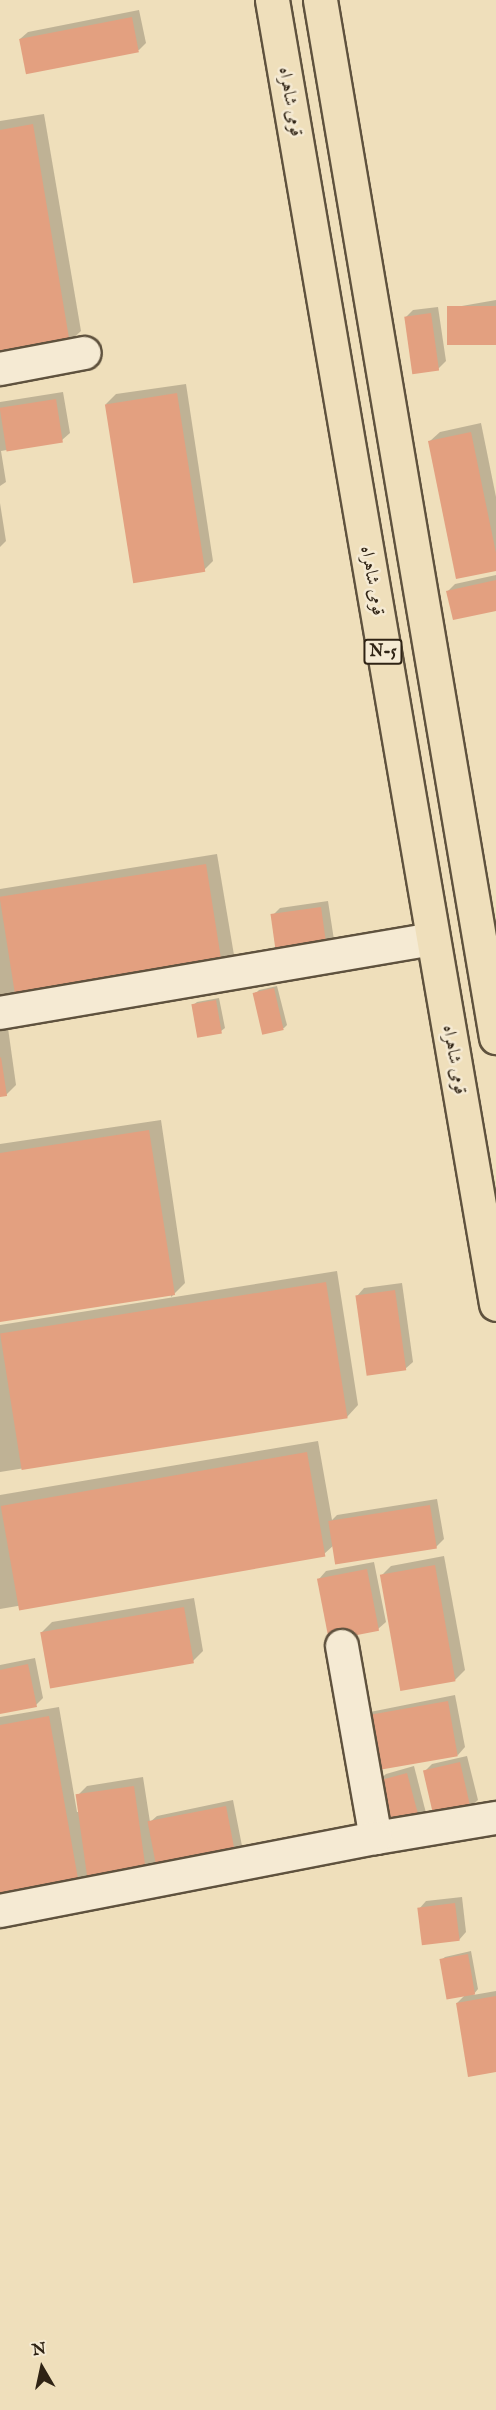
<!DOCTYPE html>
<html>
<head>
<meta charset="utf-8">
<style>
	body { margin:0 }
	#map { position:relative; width:496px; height:2410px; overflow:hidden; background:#efdfbb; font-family:"IM FELL English",Amiri,serif }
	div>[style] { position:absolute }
	.shadow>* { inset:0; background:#0003 }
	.building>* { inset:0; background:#e3a080; transform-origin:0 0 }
	.roads { filter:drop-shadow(2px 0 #5f523e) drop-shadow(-2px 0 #5f523e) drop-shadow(0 2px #5f523e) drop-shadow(0 -2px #5f523e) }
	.minor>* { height:32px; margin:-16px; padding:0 16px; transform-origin:16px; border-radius:16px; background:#f5ead3 }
	.highway>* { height:33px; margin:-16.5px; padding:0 16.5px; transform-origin:16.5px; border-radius:16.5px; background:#efdfbb }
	span { translate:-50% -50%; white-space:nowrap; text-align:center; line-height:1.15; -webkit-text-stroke:5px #f5ead3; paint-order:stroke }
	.shield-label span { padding:2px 4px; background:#f5ead3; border:2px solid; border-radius:4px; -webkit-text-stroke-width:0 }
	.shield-label { font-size:16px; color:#2f2314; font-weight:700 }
	.street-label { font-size:18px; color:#2f2314 }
	.north { position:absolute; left:12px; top:2338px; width:60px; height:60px; -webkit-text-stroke:4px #f5ead3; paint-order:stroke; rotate:351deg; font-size:16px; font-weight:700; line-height:24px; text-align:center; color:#2f2314 }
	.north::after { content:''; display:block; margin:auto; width:21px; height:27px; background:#2f2314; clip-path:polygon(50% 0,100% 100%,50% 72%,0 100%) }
</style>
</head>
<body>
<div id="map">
	<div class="shadow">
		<i style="clip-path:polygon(139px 10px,146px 43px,139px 50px,20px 39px,28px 32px)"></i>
		<i style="clip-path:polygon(44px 114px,81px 331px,69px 342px,0 354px,0 121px)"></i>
		<i style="clip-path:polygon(496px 300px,496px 343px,448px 314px,456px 307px)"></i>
		<i style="clip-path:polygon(438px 307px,446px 361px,438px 369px,406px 317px,413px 310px)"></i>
		<i style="clip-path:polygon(186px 384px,213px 561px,203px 571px,106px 404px,116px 394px)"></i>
		<i style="clip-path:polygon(63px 392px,70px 433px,62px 440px,1px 451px,6px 482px,0 486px,0 402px)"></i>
		<i style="clip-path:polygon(481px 423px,496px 497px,496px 569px,430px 441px,440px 432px)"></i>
		<i style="clip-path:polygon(0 503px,6px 541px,0 547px)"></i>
		<i style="clip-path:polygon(496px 575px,496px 610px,448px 591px,455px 584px)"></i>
		<i style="clip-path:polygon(217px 854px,234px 955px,222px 967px,0 1003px,0 889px)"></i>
		<i style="clip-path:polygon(328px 901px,334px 940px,327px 947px,273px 915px,280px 908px)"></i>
		<i style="clip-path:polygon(277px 986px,287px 1025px,284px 1028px,265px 1033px,255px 994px,259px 990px)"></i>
		<i style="clip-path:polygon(219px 998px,225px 1028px,221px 1031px,193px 1005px,197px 1002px)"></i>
		<i style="clip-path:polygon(7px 1021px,16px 1085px,6px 1095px,0 1096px,0 1022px)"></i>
		<i style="clip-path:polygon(161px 1120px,185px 1283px,171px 1297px,171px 1295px,0 1320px,0 1144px)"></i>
		<i style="clip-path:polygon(337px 1271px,358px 1405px,347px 1417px,0 1472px,0 1325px)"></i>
		<i style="clip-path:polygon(402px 1283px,413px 1362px,405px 1369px,357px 1296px,364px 1288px)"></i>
		<i style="clip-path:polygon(318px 1441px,332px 1520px,337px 1515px,437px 1499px,444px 1539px,436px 1547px,334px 1545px,324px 1554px,0 1609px,0 1495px)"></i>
		<i style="clip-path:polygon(444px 1556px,465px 1670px,455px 1680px,381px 1576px,391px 1566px)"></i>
		<i style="clip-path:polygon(374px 1562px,386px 1622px,378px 1629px,319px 1579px,326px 1571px)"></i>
		<i style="clip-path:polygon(194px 1598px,203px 1651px,193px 1661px,42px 1632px,52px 1622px)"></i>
		<i style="clip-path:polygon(35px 1658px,43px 1698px,36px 1705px,0 1712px,0 1665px)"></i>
		<i style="clip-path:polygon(455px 1695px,465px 1747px,458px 1755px,363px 1719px,370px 1712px)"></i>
		<i style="clip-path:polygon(59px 1707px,77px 1812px,80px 1812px,77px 1796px,87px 1786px,143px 1777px,150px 1822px,157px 1816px,233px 1800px,243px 1851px,157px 1861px,147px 1872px,0 1903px,0 1717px)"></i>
		<i style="clip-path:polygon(467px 1756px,478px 1800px,470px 1807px,425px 1771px,432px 1764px)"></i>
		<i style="clip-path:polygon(414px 1766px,426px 1813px,419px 1820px,378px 1781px,386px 1774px)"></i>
		<i style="clip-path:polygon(462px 1897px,466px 1932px,459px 1940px,419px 1909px,426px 1901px)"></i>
		<i style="clip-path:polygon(471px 1951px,478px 1989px,473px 1995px,496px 1991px,496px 2071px,457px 2003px,466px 1994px,441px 1960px,445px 1957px)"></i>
	</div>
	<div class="building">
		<i style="left:132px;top:17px;width:36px;height:115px;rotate:79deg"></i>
		<i style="clip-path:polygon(33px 124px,70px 344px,0 356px,0 130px)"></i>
		<i style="left:496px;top:306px;width:39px;height:49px;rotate:90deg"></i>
		<i style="left:431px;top:313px;width:58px;height:27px;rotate:82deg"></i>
		<i style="left:177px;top:393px;width:181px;height:73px;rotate:81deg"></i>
		<i style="left:56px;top:399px;width:44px;height:57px;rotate:81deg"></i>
		<i style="clip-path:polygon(471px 432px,496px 553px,496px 571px,456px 579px,428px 441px)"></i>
		<i style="clip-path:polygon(496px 580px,496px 611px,453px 620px,446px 591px)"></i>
		<i style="left:206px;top:864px;width:105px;height:209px;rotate:81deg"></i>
		<i style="left:321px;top:907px;width:41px;height:51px;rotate:82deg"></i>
		<i style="left:274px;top:988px;width:43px;height:22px;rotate:77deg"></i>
		<i style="left:216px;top:1000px;width:34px;height:25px;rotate:80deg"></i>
		<i style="clip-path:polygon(1px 1057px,7px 1096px,0 1097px,0 1058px)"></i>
		<i style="clip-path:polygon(149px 1130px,175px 1295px,0 1322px,0 1153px)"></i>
		<i style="left:326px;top:1282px;width:138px;height:330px;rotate:81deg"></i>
		<i style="left:395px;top:1290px;width:81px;height:40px;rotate:82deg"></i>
		<i style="left:307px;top:1452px;width:106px;height:311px;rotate:80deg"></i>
		<i style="left:430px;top:1505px;width:44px;height:103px;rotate:81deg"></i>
		<i style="left:435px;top:1565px;width:118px;height:56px;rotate:80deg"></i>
		<i style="left:367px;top:1569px;width:63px;height:51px;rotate:79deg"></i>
		<i style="left:184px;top:1607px;width:57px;height:146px;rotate:80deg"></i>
		<i style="clip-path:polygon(28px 1664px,37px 1707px,0 1714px,0 1670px)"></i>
		<i style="left:448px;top:1701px;width:56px;height:89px;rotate:80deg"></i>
		<i style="clip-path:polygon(49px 1716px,80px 1890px,0 1905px,0 1725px)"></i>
		<i style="left:460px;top:1762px;width:48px;height:38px;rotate:77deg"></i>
		<i style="left:407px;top:1773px;width:50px;height:32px;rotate:75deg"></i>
		<i style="left:134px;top:1786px;width:88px;height:59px;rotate:82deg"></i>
		<i style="left:226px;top:1806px;width:54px;height:80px;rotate:79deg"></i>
		<i style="left:455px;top:1903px;width:38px;height:38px;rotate:83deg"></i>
		<i style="left:468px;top:1954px;width:41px;height:29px;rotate:80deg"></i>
		<i style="clip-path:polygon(496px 1996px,496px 2072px,468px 2077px,456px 2003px)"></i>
	</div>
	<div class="roads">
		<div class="minor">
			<i style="left:0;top:369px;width:86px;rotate:-10.7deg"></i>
			<i style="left:0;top:1013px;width:438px;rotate:-9.7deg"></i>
			<i style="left:342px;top:1646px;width:195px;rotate:80deg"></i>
			<i style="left:376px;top:1838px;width:122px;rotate:-9.5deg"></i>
			<i style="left:0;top:1911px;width:383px;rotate:-11deg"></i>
		</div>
		<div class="highway">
			<i style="left:272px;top:0;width:1323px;rotate:80.25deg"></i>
			<i style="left:320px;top:0;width:1052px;rotate:80.37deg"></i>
		</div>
	</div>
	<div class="shield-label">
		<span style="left:383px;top:652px">N-5</span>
	</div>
	<div class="street-label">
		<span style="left:289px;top:102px;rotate:80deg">قومی شاہراہ</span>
		<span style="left:371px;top:581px;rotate:80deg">قومی شاہراہ</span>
		<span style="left:453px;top:1060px;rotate:80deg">قومی شاہراہ</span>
	</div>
	<div class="north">N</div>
</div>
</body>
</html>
